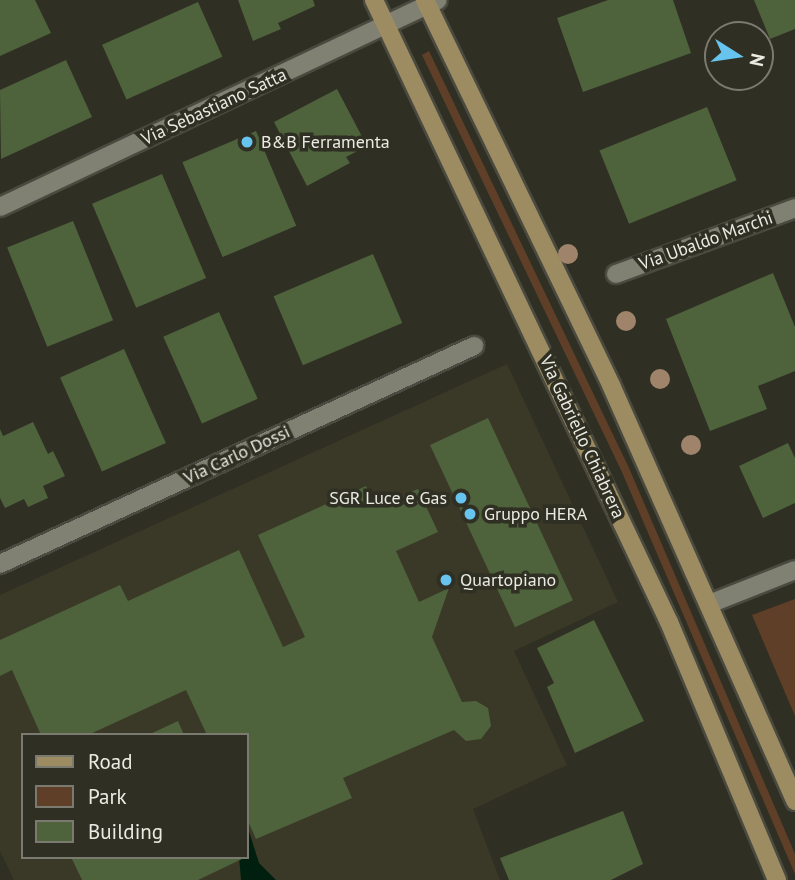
<!DOCTYPE html>
<html>
<head>
<meta charset="utf-8">
<style>
	body { margin:0 }
	#map { position:relative; width:795px; height:880px; overflow:hidden; background:#2f2f23; font-family:"PT Sans",sans-serif }
	div>[style] { position:absolute }
	.built>* { inset:0; background:#3a3927 }
	.green>* { inset:0; background:#603f28 }
	.water>* { inset:0; background:#011f0e }
	.building>* { inset:0; background:#4e623c; transform-origin:0 0 }
	.roads { filter:drop-shadow(2px 0 #4a4a40) drop-shadow(-2px 0 #4a4a40) drop-shadow(0 2px #4a4a40) drop-shadow(0 -2px #4a4a40) }
	.street>* { height:18px; margin:-9px; padding:0 9px; transform-origin:9px; border-radius:9px; background:#818173 }
	.secondary>* { height:18px; margin:-9px; padding:0 9px; transform-origin:9px; border-radius:9px; background:#9d8c61 }
	.trees>* { width:20px; height:20px; margin:-10px; border-radius:50%; background:#9f846b }
	.dots>* { width:19px; height:19px; translate:-50% -50%; box-sizing:border-box; border:4px solid #2f2f23; border-radius:50% }
	span { translate:-50% -50%; white-space:nowrap; text-align:center; line-height:1.15; -webkit-text-stroke:7px #2f2f23; paint-order:stroke }
	.street-label { font-size:18px; color:#ebebe3 }
	.poi-label { font-size:18px; color:#ebebe3 }
	.left { translate:0 -50%; text-align:left }
	.right { translate:-100% -50%; text-align:right }
	.legend { position:absolute; left:21px; top:733px; width:228px; height:126px; box-sizing:border-box; background:#2f2f23; border:2px solid #7a7a70; margin:0; padding:9px 12px; list-style:none; font-size:21px; color:#ebebe3 }
	.legend li { display:flex; align-items:center; gap:14px; height:35px }
	.legend b { width:35px; border:2px solid #7a7a70 }
	.north { position:absolute; left:704px; top:21px; width:70px; height:70px; box-sizing:border-box; background:#2f2f23; border:2px solid #7a7a70; border-radius:50%; rotate:102deg; font-size:19px; font-weight:700; line-height:28px; text-align:center; color:#ebebe3 }
	.north::after { content:''; display:block; margin:auto; width:24px; height:32px; background:#67c4ef; clip-path:polygon(50% 0,100% 100%,50% 72%,0 100%) }
</style>
</head>
<body>
<div id="map">
	<div class="built">
		<i style="clip-path:polygon(evenodd,507px 364px,618px 602px,514px 651px,567px 765px,473px 809px,500px 880px,14px 880px,0 851px,0 595px,507px 364px,23px 735px,247px 735px,247px 857px,23px 857px,23px 735px)"></i>
	</div>
	<div class="green">
		<i style="clip-path:polygon(429px 51px,629px 468px,795px 854px,795px 874px,621px 470px,422px 55px)"></i>
		<i style="clip-path:polygon(795px 599px,795px 716px,752px 615px)"></i>
	</div>
	<div class="water">
		<i style="clip-path:polygon(247px 825px,259px 863px,276px 880px,241px 880px,239px 857px,247px 857px)"></i>
	</div>
	<div class="building">
		<i style="clip-path:polygon(0 0,35px 0,51px 33px,0 56px)"></i>
		<i style="clip-path:polygon(238px 0,313px 0,315px 6px,278px 23px,281px 29px,253px 41px)"></i>
		<i style="clip-path:polygon(608px 0,673px 0,691px 53px,583px 92px,557px 18px)"></i>
		<i style="clip-path:polygon(754px 0,795px 0,795px 29px,770px 39px)"></i>
		<i style="left:198px;top:2px;width:60px;height:105px;rotate:66deg"></i>
		<i style="clip-path:polygon(66px 60px,92px 117px,1px 159px,0 90px)"></i>
		<i style="clip-path:polygon(337px 89px,367px 146px,346px 157px,350px 163px,307px 186px,274px 122px)"></i>
		<i style="left:707px;top:107px;width:79px;height:116px;rotate:68deg"></i>
		<i style="left:256px;top:131px;width:103px;height:80px;rotate:67deg"></i>
		<i style="left:162px;top:174px;width:113px;height:76px;rotate:67deg"></i>
		<i style="left:73px;top:221px;width:107px;height:71px;rotate:68deg"></i>
		<i style="left:373px;top:254px;width:75px;height:108px;rotate:67deg"></i>
		<i style="clip-path:polygon(773px 273px,795px 327px,795px 371px,758px 386px,767px 409px,710px 431px,666px 319px)"></i>
		<i style="left:219px;top:312px;width:95px;height:61px;rotate:66deg"></i>
		<i style="left:124px;top:349px;width:103px;height:70px;rotate:66deg"></i>
		<i style="left:488px;top:418px;width:201px;height:64px;rotate:65deg"></i>
		<i style="clip-path:polygon(33px 422px,48px 454px,53px 451px,65px 476px,43px 486px,48px 498px,28px 507px,24px 499px,5px 508px,0 498px,0 429px,3px 436px)"></i>
		<i style="clip-path:polygon(788px 443px,795px 458px,795px 503px,763px 518px,739px 466px)"></i>
		<i style="clip-path:polygon(366px 486px,376px 507px,418px 489px,438px 532px,396px 551px,419px 602px,449px 588px,432px 637px,462px 702px,476px 701px,488px 708px,491px 726px,481px 739px,466px 741px,454px 730px,343px 778px,352px 798px,256px 839px,247px 819px,247px 735px,207px 735px,186px 690px,88px 735px,41px 735px,12px 670px,0 676px,0 640px,120px 585px,128px 601px,239px 550px,283px 647px,305px 637px,258px 535px)"></i>
		<i style="clip-path:polygon(594px 620px,644px 721px,575px 753px,547px 687px,554px 683px,537px 648px)"></i>
		<i style="clip-path:polygon(178px 721px,184px 735px,148px 735px)"></i>
		<i style="clip-path:polygon(623px 811px,643px 864px,611px 880px,509px 880px,500px 858px)"></i>
		<i style="clip-path:polygon(71px 857px,241px 857px,242px 859px,198px 880px,82px 880px)"></i>
	</div>
	<div class="roads">
		<div class="street">
			<i style="left:0;top:207px;width:484px;rotate:-25.3deg"></i>
			<i style="left:616px;top:274px;width:191px;rotate:-20.2deg"></i>
			<i style="left:0;top:564px;width:522px;rotate:-24.7deg"></i>
			<i style="left:709px;top:604px;width:92px;rotate:-21.6deg"></i>
		</div>
		<div class="secondary">
			<i style="left:374px;top:0;width:688px;rotate:64.63deg"></i>
			<i style="left:669px;top:622px;width:280px;rotate:67.3deg"></i>
			<i style="left:425px;top:0;width:428px;rotate:64.2deg"></i>
			<i style="left:611px;top:385px;width:455px;rotate:66.1deg"></i>
		</div>
	</div>
	<div class="trees">
		<i style="left:568px;top:254px"></i>
		<i style="left:626px;top:321px"></i>
		<i style="left:660px;top:379px"></i>
		<i style="left:691px;top:445px"></i>
	</div>
	<div class="dots">
		<i style="left:247px;top:142px;background:#67c4ef"></i>
		<i style="left:461px;top:498px;background:#67c4ef"></i>
		<i style="left:470px;top:514px;background:#67c4ef"></i>
		<i style="left:446px;top:580px;background:#67c4ef"></i>
	</div>
	<div class="street-label">
		<span style="left:214px;top:107px;rotate:-25deg">Via Sebastiano Satta</span>
		<span style="left:706px;top:241px;rotate:-20deg">Via Ubaldo Marchi</span>
		<span style="left:582px;top:437px;rotate:65deg">Via Gabriello Chiabrera</span>
		<span style="left:237px;top:455px;rotate:-25deg">Via Carlo Dossi</span>
	</div>
	<div class="poi-label">
		<span class="left" style="left:261px;top:142px">B&amp;B Ferramenta</span>
		<span class="right" style="left:447px;top:498px">SGR Luce e Gas</span>
		<span class="left" style="left:484px;top:514px">Gruppo HERA</span>
		<span class="left" style="left:460px;top:580px">Quartopiano</span>
	</div>
	<ul class="legend">
	<li><b style="height:9px;background:#9d8c61"></b>Road</li>
	<li><b style="height:19px;background:#603f28"></b>Park</li>
	<li><b style="height:19px;background:#4e623c"></b>Building</li>
	</ul>
	<div class="north">N</div>
</div>
</body>
</html>
